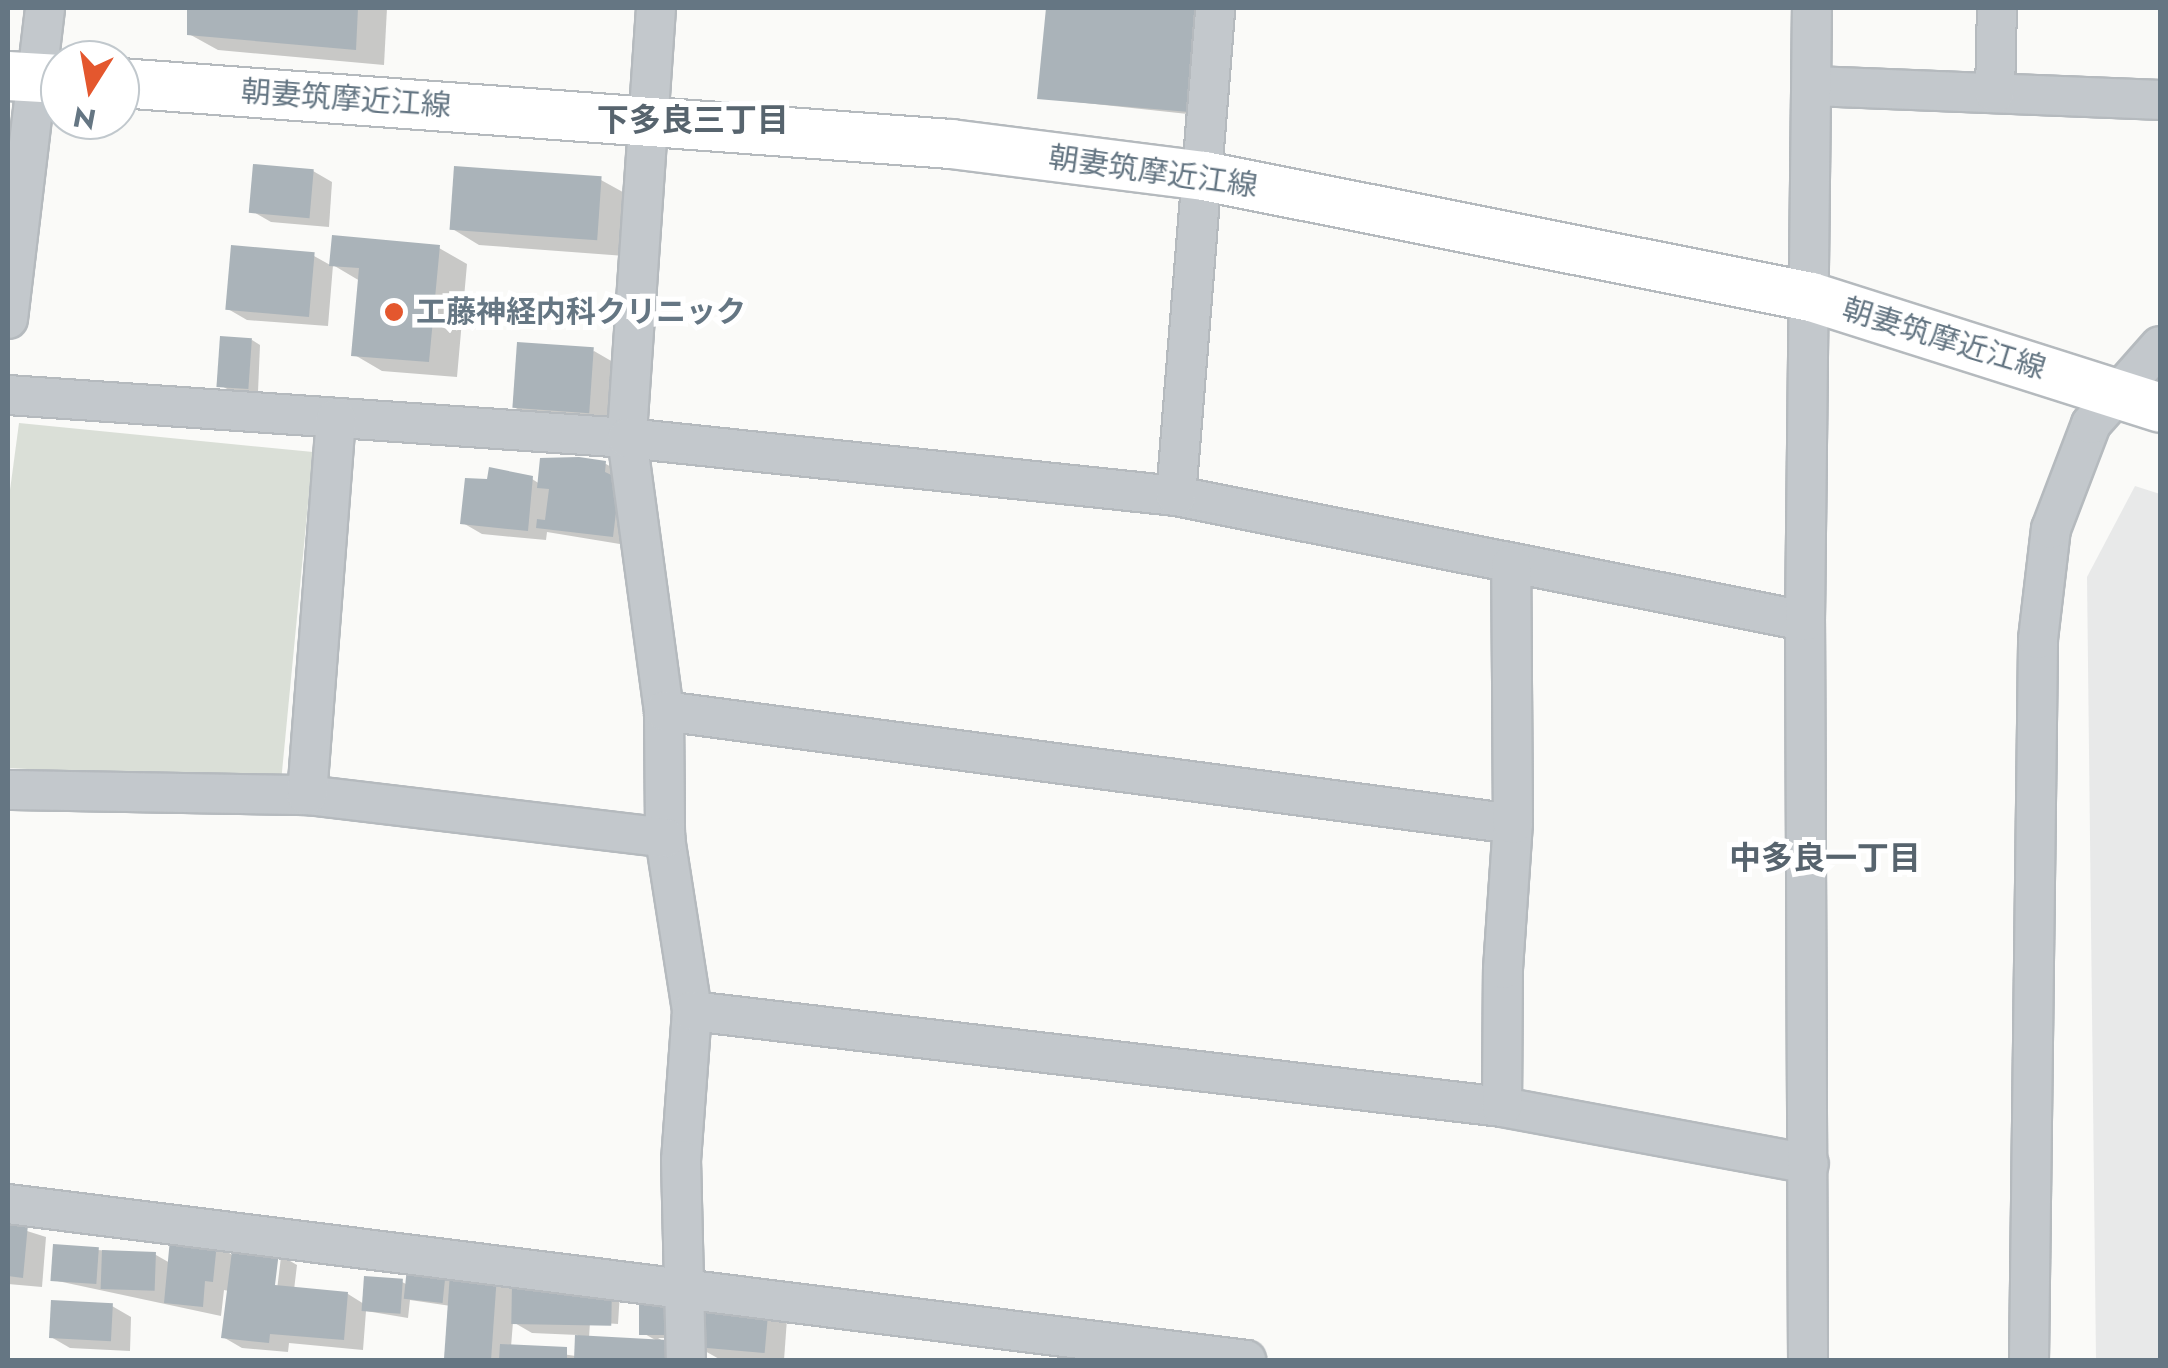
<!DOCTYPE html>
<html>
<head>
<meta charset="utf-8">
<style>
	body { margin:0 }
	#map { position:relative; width:2168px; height:1368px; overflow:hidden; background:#fafaf8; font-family:Jost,"Noto Sans JP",sans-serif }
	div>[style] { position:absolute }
	.built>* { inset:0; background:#e8e9e9 }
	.green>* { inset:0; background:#dadfd7 }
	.shadow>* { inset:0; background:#0003 }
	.building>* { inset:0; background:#aab3b9; transform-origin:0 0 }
	.roads { filter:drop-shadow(2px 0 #b5babe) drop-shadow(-2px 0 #b5babe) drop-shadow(0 2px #b5babe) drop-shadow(0 -2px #b5babe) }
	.minor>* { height:38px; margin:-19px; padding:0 19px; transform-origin:19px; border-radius:19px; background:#c3c8cc }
	.major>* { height:48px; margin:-24px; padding:0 24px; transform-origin:24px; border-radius:24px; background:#fff }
	.dots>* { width:28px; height:28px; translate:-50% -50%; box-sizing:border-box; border:5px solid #fff; border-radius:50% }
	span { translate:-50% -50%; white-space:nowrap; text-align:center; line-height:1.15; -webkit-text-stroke:10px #fff; paint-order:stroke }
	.street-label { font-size:30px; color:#657683 }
	.poi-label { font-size:30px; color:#657683; font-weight:700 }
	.left { translate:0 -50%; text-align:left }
	.neighbourhood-label { font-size:32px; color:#57646e; font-weight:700 }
	.frame { position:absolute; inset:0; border:10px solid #657683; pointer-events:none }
	.north { position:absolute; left:40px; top:40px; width:100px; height:100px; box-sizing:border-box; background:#fff; border:2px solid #c1c8cd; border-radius:50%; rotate:191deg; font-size:28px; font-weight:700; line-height:40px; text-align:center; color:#657683 }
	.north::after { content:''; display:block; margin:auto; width:35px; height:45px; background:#e4572e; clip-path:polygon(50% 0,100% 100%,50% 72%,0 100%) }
</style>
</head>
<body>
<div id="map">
	<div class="built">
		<i style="clip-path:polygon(2135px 486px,2160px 494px,2160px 1360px,2096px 1360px,2087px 577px)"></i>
	</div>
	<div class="green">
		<i style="clip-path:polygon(19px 423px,313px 452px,281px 782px,8px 768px,8px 505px)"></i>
	</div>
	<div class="shadow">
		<i style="clip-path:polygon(189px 8px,387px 8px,384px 65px,218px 50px,189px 34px)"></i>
		<i style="clip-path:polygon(1049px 8px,1203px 8px,1197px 115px,1039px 98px)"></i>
		<i style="clip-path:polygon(313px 171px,332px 182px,329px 227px,271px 222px,252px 211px)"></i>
		<i style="clip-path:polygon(601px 180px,630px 196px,625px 256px,479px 245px,451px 228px)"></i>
		<i style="clip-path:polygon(334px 238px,439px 248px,467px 264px,457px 377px,382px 371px,353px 354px,360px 281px,333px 265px,328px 326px,247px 320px,228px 309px,233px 248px,314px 256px,332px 266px)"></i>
		<i style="clip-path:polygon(252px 340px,260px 345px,258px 392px,229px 390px,220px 385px)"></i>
		<i style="clip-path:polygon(594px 351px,613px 362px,608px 424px,533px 418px,514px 407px)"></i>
		<i style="clip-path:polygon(606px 464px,625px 475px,632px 546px,547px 532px,546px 540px,482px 534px,463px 523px,532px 479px,540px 484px)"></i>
		<i style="clip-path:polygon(8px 1225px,46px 1237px,42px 1287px,8px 1284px)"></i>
		<i style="clip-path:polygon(evenodd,216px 1245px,234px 1256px,278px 1254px,297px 1265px,294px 1290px,348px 1294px,364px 1304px,402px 1282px,408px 1285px,410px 1271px,496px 1278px,514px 1289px,620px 1292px,618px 1324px,590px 1322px,589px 1338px,659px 1342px,643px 1333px,665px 1295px,674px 1338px,658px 1338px,695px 1360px,448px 1360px,451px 1306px,410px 1300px,408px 1318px,366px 1311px,363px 1350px,289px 1343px,288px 1352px,242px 1348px,223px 1337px,229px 1291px,224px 1290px,221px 1316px,53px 1280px,98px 1250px,156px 1255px,170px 1263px,216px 1245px,275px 1257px,281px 1257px,276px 1298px,271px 1298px,275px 1257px,216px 1245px,513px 1322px,532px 1333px,578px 1335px,576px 1356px,511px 1347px,513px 1322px)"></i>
		<i style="clip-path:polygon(699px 1303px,787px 1319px,784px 1360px,721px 1360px,696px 1346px)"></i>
		<i style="clip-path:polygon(112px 1306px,131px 1317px,130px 1351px,70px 1348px,51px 1337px)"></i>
	</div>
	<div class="building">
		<i style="clip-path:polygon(187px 8px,358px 8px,356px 50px,187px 35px)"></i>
		<i style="clip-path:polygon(1046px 8px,1195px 8px,1189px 112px,1037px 99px)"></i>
		<i style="left:253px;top:164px;width:61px;height:49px;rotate:5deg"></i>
		<i style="left:454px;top:166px;width:148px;height:64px;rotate:4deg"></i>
		<i style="clip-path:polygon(332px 235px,440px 245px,429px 362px,351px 356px,359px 268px,329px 266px)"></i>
		<i style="left:231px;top:245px;width:84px;height:65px;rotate:5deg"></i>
		<i style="left:220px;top:336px;width:32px;height:51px;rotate:4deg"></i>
		<i style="left:517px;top:342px;width:77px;height:66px;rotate:4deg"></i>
		<i style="clip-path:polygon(579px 457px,606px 461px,605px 472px,620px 479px,613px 537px,536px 528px,537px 519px,545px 520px,549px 489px,537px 488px,540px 458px)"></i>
		<i style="clip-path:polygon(489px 467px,533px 476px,528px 531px,460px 524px,465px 478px,487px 479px)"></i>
		<i style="clip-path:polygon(8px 1222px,28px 1224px,23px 1278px,8px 1276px)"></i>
		<i style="clip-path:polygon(170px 1239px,217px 1243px,213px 1282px,205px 1281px,203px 1307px,164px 1303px)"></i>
		<i style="clip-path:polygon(233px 1243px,279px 1252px,275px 1285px,348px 1292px,344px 1340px,270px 1334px,269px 1343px,221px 1338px)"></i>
		<i style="left:53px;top:1244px;width:46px;height:37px;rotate:4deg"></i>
		<i style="left:102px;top:1250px;width:54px;height:39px;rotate:2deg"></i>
		<i style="left:407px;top:1268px;width:39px;height:31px;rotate:6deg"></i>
		<i style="left:450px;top:1273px;width:47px;height:87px;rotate:4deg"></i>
		<i style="left:364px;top:1276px;width:39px;height:35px;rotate:4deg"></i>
		<i style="left:512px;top:1283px;width:100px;height:41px;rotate:1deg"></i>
		<i style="left:639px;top:1293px;width:27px;height:42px"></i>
		<i style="left:51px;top:1300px;width:62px;height:38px;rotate:3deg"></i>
		<i style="left:697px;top:1300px;width:72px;height:47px;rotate:5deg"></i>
		<i style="clip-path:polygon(575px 1335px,667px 1340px,666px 1360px,574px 1360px)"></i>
		<i style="clip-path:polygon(500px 1344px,567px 1347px,567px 1360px,499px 1360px)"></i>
	</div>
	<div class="roads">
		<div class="minor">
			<i style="left:656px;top:8px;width:431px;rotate:93.9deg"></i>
			<i style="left:627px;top:438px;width:275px;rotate:82.3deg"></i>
			<i style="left:664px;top:711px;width:127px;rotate:89.5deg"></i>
			<i style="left:665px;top:838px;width:175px;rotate:81.1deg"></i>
			<i style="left:692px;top:1011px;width:149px;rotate:94.2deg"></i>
			<i style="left:681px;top:1160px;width:200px;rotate:88.6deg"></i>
			<i style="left:1813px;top:86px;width:347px;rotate:2.3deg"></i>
			<i style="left:1995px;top:93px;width:85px;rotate:-88.7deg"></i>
			<i style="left:8px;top:319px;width:313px;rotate:-83.2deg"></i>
			<i style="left:8px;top:395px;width:620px;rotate:3.97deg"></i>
			<i style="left:627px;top:438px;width:552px;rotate:6.03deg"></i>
			<i style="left:1176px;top:496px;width:641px;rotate:11.24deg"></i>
			<i style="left:1176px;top:496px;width:490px;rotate:-85.4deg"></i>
			<i style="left:664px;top:711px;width:856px;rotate:7.58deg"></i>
			<i style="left:8px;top:790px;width:299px;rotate:1deg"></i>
			<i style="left:307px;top:795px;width:361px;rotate:6.8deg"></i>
			<i style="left:307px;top:795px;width:378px;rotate:-85.6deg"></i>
			<i style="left:692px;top:1011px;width:816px;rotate:6.76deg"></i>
			<i style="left:1502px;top:1107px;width:312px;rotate:10.5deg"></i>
			<i style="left:1502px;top:1107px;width:138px;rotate:-89.6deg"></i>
			<i style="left:1503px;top:969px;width:145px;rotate:-86.1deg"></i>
			<i style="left:1513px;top:824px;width:259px;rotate:-90.4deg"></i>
			<i style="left:8px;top:1204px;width:1248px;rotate:7.18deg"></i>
			<i style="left:1808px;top:1360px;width:739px;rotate:-90.23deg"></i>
			<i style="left:1805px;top:621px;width:613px;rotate:-89.35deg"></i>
			<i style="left:2029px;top:1360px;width:721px;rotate:-89.28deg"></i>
			<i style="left:2038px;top:639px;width:111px;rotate:-83.3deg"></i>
			<i style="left:2051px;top:529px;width:112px;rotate:-69.1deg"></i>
			<i style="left:2091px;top:424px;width:104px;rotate:-48.5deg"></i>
		</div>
		<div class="major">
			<i style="left:8px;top:76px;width:52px;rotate:3.3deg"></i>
			<i style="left:120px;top:83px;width:833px;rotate:4.2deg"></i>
			<i style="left:951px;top:144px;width:255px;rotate:7.2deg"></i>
			<i style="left:1204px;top:176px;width:619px;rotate:11.27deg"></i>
			<i style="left:1811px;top:297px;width:366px;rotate:17.6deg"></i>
		</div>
	</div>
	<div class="dots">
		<i style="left:394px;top:312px;background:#e4572e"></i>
	</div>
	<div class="street-label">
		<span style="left:346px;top:99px;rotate:4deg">朝妻筑摩近江線</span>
		<span style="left:1153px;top:172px;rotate:8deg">朝妻筑摩近江線</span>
		<span style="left:1944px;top:339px;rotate:17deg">朝妻筑摩近江線</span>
	</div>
	<div class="poi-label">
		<span class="left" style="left:416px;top:312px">工藤神経内科クリニック</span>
	</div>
	<div class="neighbourhood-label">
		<span style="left:693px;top:120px">下多良三丁目</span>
		<span style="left:1825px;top:858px">中多良一丁目</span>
	</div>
	<div class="frame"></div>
	<div class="north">N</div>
</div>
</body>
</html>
